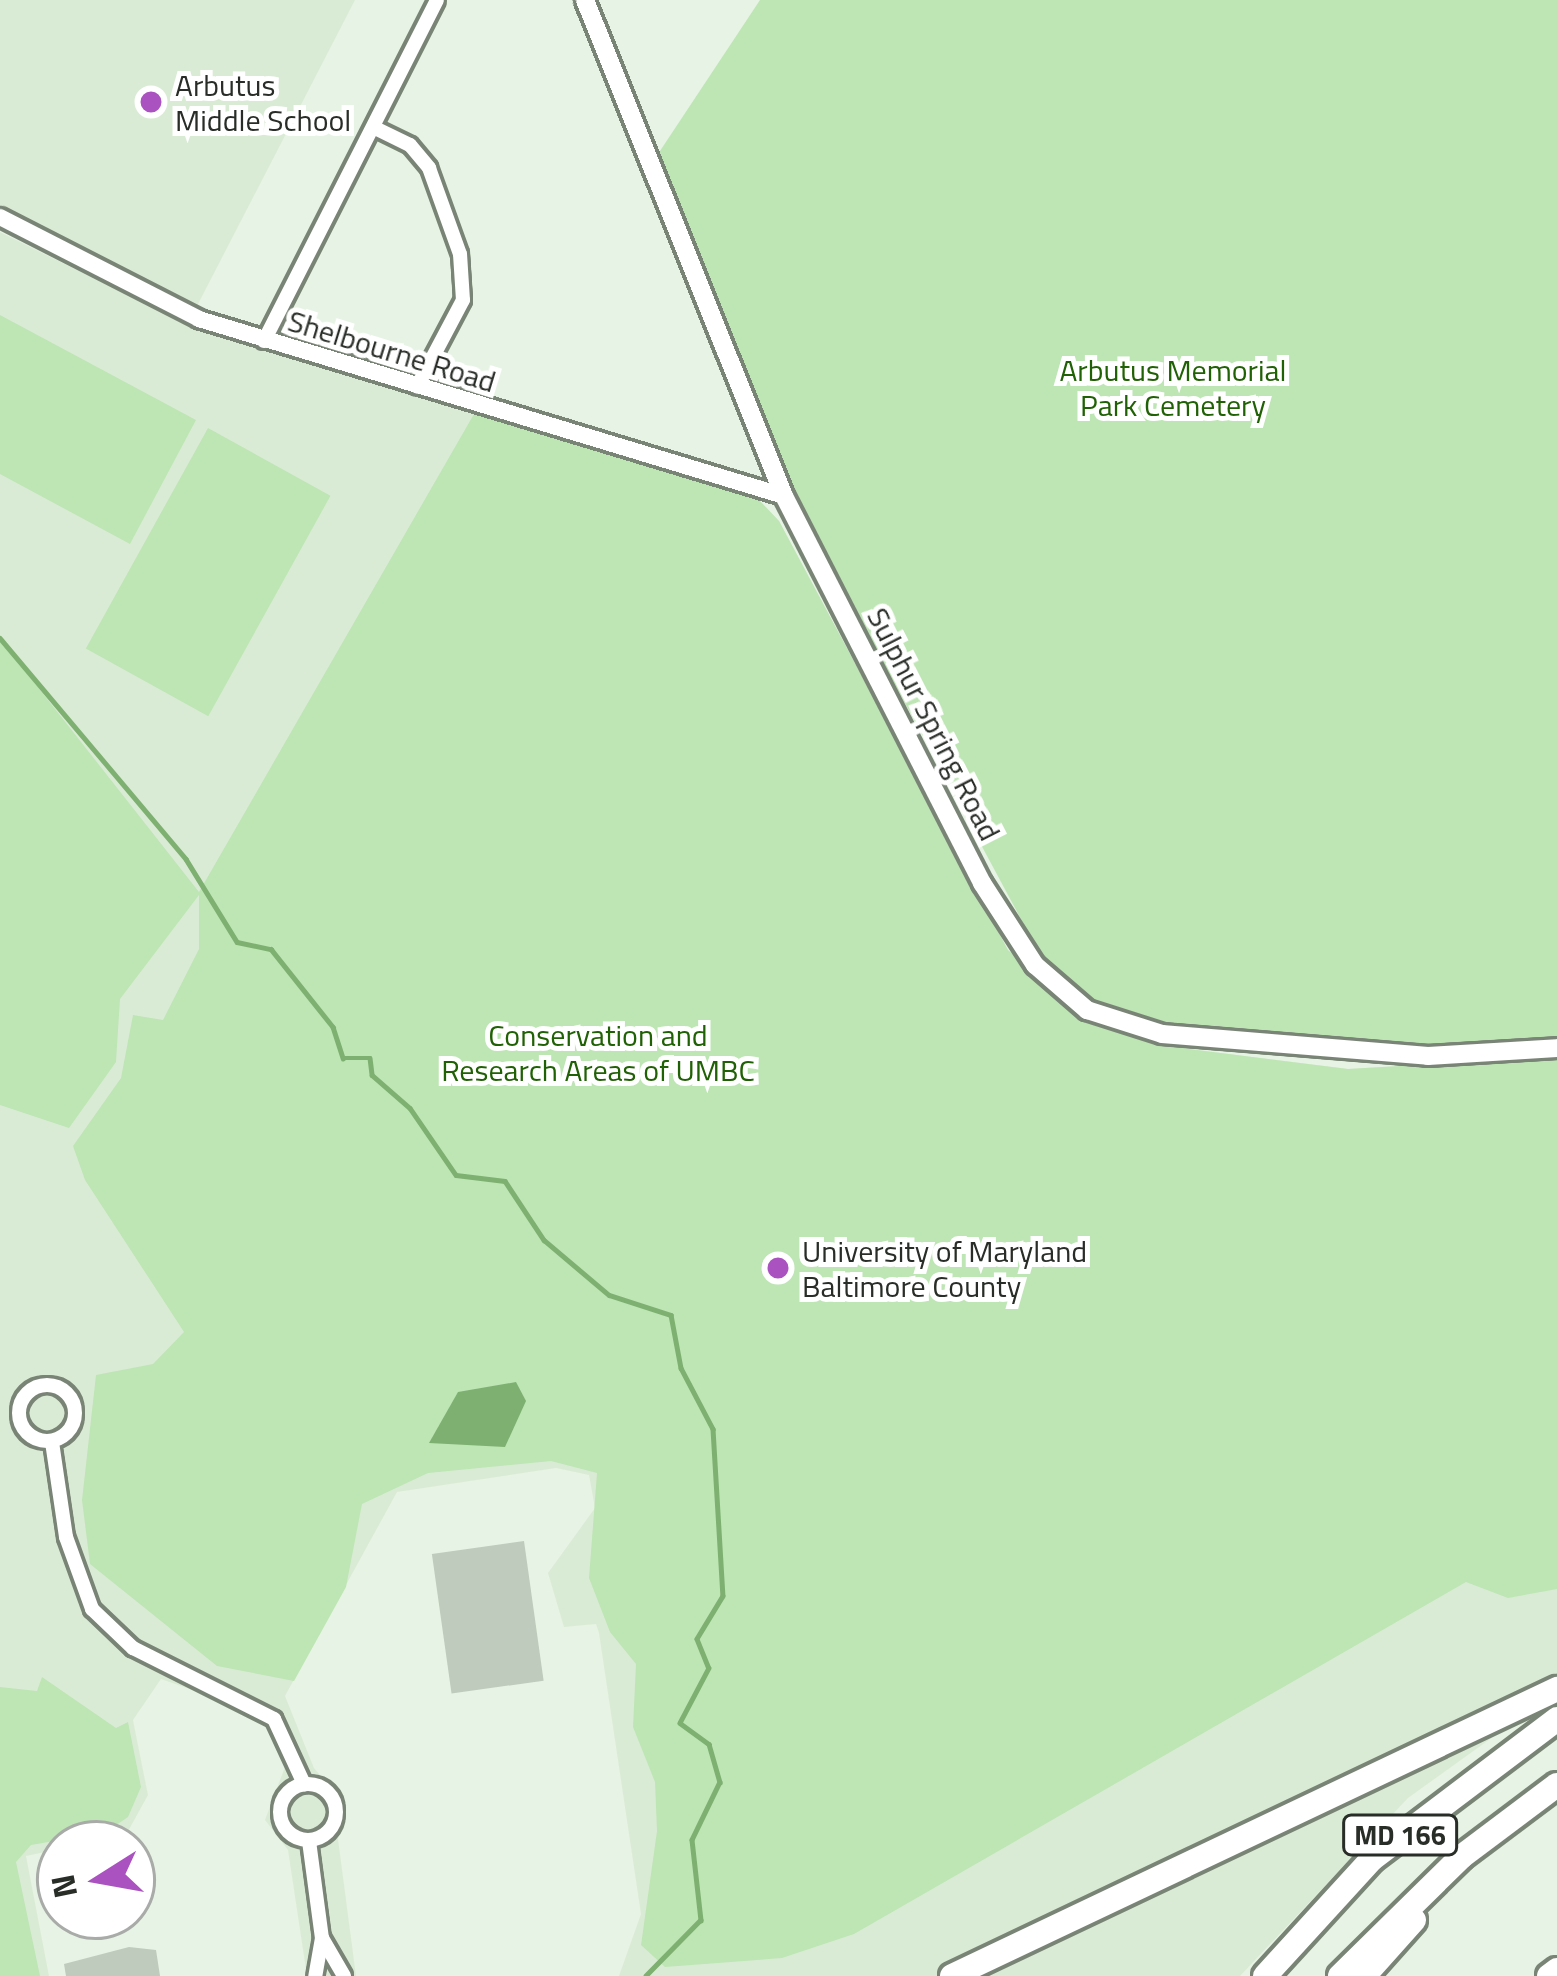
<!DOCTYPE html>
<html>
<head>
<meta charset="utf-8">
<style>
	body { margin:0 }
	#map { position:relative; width:1557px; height:1976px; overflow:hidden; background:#e7f3e4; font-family:"Titillium Web",sans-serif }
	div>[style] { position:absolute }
	.built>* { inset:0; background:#daebd5 }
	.green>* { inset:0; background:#bee5b4; transform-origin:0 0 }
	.water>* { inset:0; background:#7eb071 }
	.stream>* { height:4.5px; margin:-2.25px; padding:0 2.25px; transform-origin:2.25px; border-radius:2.25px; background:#7eb071 }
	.building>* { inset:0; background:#bfcbbc; transform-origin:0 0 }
	.roads { filter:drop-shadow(3px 0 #798476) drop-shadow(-3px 0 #798476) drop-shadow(0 3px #798476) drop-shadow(0 -3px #798476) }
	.minor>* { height:14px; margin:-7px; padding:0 7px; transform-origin:7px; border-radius:7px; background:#fff }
	.minor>.ring { margin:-7px; padding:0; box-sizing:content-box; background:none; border:14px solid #fff; border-radius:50% }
	.tertiary>* { height:16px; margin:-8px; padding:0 8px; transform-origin:8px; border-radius:8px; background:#fff }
	.secondary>* { height:18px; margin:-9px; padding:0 9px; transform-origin:9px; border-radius:9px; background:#fff }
	.motorway>* { height:24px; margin:-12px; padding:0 12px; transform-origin:12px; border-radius:12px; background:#fff }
	.dots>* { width:33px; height:33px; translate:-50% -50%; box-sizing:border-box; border:6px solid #fff; border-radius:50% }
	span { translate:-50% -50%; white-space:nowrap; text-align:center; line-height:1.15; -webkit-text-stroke:10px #fff; paint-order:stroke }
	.shield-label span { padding:3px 9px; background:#fff; border:3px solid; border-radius:9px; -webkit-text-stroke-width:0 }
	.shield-label { font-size:27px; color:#282d27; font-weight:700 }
	.poi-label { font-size:30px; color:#282d27 }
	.left { translate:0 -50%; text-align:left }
	.street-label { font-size:30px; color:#282d27 }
	.park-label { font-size:30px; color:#216105 }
	.north { position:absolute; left:36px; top:1820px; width:120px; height:120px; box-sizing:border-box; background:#fff; border:3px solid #a9aba9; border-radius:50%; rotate:259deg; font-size:33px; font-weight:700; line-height:48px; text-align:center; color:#282d27 }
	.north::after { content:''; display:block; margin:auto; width:42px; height:54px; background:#aa53c0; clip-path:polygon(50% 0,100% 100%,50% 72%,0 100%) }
</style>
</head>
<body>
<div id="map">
	<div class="built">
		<i style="clip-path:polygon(0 0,355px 0,196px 308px,0 205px)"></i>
		<i style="clip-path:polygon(0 232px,196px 329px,759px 500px,779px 521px,1008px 951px,1094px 1025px,1189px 1049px,1348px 1069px,1557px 1057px,1557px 1691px,1408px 1798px,1240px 1976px,619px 1976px,641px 1914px,599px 1633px,596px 1624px,564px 1627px,548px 1573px,595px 1508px,589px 1475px,556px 1468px,397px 1492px,285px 1696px,314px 1768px,346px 1806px,338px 1839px,356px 1976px,307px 1976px,288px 1850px,265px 1820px,285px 1767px,270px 1729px,244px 1708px,161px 1679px,133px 1720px,148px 1795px,126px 1835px,26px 1856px,49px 1976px,0 1976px)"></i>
	</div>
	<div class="green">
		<i style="clip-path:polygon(760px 0,1557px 0,1557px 1039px,1428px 1048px,1164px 1024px,1095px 1002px,1044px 962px,799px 506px,654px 160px)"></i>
		<i style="clip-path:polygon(0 315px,196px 420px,130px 544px,0 474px)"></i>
		<i style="clip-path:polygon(474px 414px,759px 500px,779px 521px,1008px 950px,1094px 1025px,1189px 1049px,1348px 1069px,1557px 1057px,1557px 1589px,1508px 1598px,1466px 1582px,854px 1934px,782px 1958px,665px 1967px,641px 1945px,657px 1831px,655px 1782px,633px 1727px,636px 1664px,610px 1632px,589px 1578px,597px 1473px,551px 1461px,428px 1473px,362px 1504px,346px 1587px,294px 1681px,217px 1666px,90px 1564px,82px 1500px,96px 1375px,153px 1364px,184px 1332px,85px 1180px,73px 1146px,121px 1078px,133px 1015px,163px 1020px,199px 949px,199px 895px,120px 999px,116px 1062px,69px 1128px,0 1105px,0 639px,199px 892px)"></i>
		<i style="left:208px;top:428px;width:140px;height:252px;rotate:29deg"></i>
		<i style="clip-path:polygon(42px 1677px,116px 1728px,128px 1722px,141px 1787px,128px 1817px,106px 1832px,31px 1845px,16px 1862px,40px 1976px,0 1976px,0 1687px,37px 1691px)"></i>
	</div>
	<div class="water">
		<i style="clip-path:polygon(516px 1382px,526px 1401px,505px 1447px,429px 1443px,458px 1392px)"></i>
	</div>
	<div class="stream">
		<i style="left:0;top:638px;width:289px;rotate:49.9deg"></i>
		<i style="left:186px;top:859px;width:97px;rotate:58.4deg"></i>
		<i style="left:237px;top:942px;width:35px;rotate:12deg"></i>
		<i style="left:271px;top:949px;width:100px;rotate:51.5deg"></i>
		<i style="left:333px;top:1027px;width:33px;rotate:72deg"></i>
		<i style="left:343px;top:1058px;width:27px"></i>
		<i style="left:370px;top:1058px;width:17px;rotate:83deg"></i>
		<i style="left:372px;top:1075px;width:50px;rotate:41deg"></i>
		<i style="left:410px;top:1108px;width:81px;rotate:55.5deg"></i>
		<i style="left:456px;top:1175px;width:49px;rotate:7deg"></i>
		<i style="left:505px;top:1181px;width:71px;rotate:56.5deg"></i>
		<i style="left:544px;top:1240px;width:85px;rotate:40.2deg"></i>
		<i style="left:609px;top:1295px;width:65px;rotate:17.9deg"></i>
		<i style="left:671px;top:1315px;width:54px;rotate:79.3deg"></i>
		<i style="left:681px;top:1368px;width:69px;rotate:62.3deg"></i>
		<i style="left:713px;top:1429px;width:167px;rotate:86.6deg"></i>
		<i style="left:723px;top:1596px;width:50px;rotate:121.2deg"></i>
		<i style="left:697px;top:1639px;width:31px;rotate:68deg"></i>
		<i style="left:709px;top:1668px;width:62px;rotate:117.8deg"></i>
		<i style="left:680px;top:1723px;width:36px;rotate:36deg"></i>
		<i style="left:709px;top:1744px;width:40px;rotate:74deg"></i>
		<i style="left:720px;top:1782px;width:64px;rotate:115.8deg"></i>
		<i style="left:692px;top:1840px;width:81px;rotate:83.6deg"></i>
		<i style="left:701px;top:1920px;width:78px;rotate:134.5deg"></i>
	</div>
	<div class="building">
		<i style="left:524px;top:1541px;width:141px;height:93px;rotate:82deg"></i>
		<i style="clip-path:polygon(129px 1947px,156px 1950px,160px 1976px,66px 1976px,64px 1964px)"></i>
	</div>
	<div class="roads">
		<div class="minor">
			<i style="left:375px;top:128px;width:39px;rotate:26deg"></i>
			<i style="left:410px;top:145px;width:30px;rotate:50deg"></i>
			<i style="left:429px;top:168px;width:91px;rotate:70.2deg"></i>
			<i style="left:460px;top:254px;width:46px;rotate:86.3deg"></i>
			<i style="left:463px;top:300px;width:98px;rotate:117.9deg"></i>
			<i style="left:264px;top:341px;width:382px;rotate:-63.1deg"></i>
			<i class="ring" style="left:19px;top:1385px;width:42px;height:42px"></i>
			<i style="left:52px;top:1442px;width:96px;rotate:81.6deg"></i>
			<i style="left:66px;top:1537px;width:77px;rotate:70.1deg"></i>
			<i style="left:92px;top:1609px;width:57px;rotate:43.6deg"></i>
			<i style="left:133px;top:1648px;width:158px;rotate:26.7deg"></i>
			<i style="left:274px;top:1719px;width:72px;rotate:65.2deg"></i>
			<i class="ring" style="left:280px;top:1784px;width:42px;height:42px"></i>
			<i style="left:309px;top:1841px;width:98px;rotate:82.4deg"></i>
			<i style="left:322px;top:1938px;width:39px;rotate:100deg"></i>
			<i style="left:322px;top:1938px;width:44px;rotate:59.9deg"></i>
		</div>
		<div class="tertiary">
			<i style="left:0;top:217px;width:224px;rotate:27.1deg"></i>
			<i style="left:199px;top:319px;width:611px;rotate:16.83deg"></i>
		</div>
		<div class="secondary">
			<i style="left:585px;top:0;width:534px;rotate:68.14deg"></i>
			<i style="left:784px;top:496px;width:435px;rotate:62.9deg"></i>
			<i style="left:982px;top:883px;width:98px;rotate:57.1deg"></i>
			<i style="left:1035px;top:965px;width:69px;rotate:40.9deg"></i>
			<i style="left:1087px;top:1010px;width:79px;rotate:17.7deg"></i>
			<i style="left:1162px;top:1034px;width:267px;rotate:4.7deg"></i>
			<i style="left:1428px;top:1056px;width:129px;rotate:-3.5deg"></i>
		</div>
		<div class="motorway">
			<i style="left:952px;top:1976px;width:670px;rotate:-25.38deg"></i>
			<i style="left:1265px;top:1976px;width:159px;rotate:-47.6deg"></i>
			<i style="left:1372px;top:1859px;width:232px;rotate:-37.1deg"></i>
			<i style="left:1340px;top:1976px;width:170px;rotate:-44.5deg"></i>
			<i style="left:1461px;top:1857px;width:120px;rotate:-36.9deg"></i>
			<i style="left:1364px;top:1976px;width:75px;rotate:-48.2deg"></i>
			<i style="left:1549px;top:1976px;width:10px;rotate:-37deg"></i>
		</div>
	</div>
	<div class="dots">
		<i style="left:151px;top:102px;background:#aa53c0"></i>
		<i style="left:778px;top:1268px;background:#aa53c0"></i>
	</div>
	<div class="shield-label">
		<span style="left:1400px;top:1835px">MD 166</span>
	</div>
	<div class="poi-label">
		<span class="left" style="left:175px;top:102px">Arbutus<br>Middle School</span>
		<span class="left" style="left:802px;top:1268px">University of Maryland<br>Baltimore County</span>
	</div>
	<div class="street-label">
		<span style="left:392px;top:351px;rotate:17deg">Shelbourne Road</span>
		<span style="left:934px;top:724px;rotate:63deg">Sulphur Spring Road</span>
	</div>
	<div class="park-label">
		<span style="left:1173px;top:387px">Arbutus Memorial<br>Park Cemetery</span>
		<span style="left:598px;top:1052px">Conservation and<br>Research Areas of UMBC</span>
	</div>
	<div class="north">N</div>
</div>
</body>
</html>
